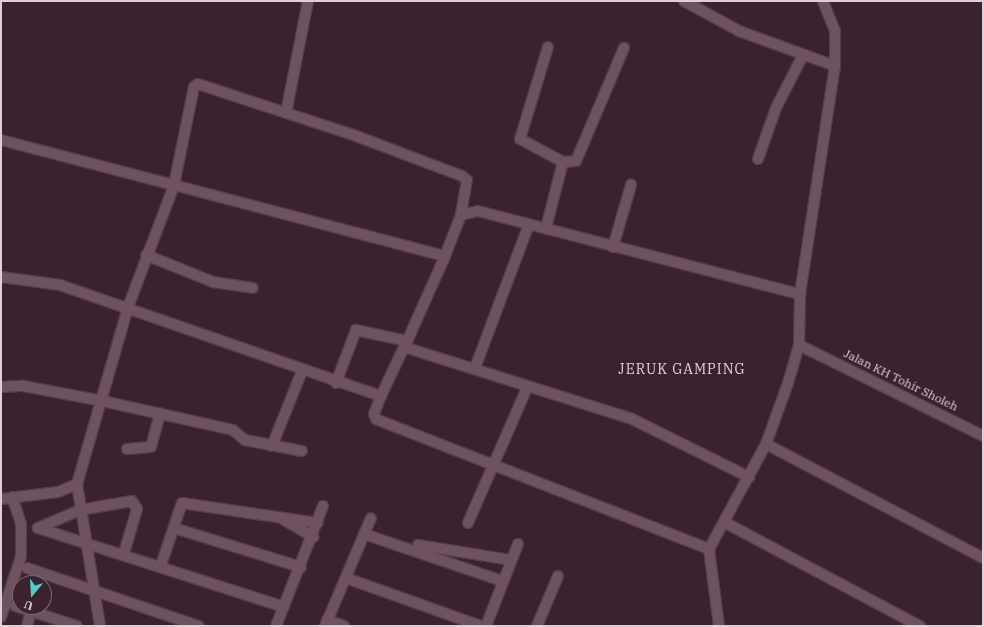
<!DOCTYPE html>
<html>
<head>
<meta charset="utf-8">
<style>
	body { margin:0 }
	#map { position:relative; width:984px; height:627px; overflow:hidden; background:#3b222f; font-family:"IBM Plex Serif",serif }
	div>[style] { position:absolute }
	.roads { filter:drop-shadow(1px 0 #533e49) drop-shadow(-1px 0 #533e49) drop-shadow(0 1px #533e49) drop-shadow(0 -1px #533e49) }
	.street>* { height:10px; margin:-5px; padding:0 5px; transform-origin:5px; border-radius:5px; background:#6f5260 }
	span { translate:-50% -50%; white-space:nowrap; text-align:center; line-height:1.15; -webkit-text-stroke:3.5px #3b222f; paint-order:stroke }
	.street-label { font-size:12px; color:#e0cfd7 }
	.quarter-label { font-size:14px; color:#e0cfd7; letter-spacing:1px }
	.frame { position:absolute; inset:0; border:2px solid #e0cfd7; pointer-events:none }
	.north { position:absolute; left:12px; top:575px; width:40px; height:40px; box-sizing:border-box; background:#3b222f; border:1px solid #7d6772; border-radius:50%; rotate:198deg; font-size:11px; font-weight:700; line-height:16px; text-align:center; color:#e0cfd7 }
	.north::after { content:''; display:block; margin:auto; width:14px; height:18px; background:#52cdcd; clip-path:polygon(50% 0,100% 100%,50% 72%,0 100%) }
</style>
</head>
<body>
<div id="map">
	<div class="roads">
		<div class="street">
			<i style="left:684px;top:1px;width:63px;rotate:28.6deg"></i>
			<i style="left:739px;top:31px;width:102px;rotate:20deg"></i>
			<i style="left:286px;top:113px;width:114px;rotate:-78.9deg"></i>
			<i style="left:1px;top:140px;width:179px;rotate:14.6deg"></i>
			<i style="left:174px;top:185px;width:100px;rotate:-78.5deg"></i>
			<i style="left:194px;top:87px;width:5px;rotate:-37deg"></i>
			<i style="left:198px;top:84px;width:166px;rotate:18.2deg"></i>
			<i style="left:356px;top:136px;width:113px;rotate:20.7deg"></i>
			<i style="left:462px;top:176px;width:6px;rotate:39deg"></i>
			<i style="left:467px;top:180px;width:36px;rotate:100deg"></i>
			<i style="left:758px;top:159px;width:54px;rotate:-70.6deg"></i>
			<i style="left:776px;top:108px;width:59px;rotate:-63deg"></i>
			<i style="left:563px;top:162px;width:13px;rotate:-4deg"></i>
			<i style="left:576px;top:161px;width:123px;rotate:-67deg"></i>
			<i style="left:546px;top:228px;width:68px;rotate:-75.6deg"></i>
			<i style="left:563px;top:162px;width:49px;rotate:-151.9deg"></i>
			<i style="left:520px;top:139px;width:96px;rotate:-73.1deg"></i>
			<i style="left:613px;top:247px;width:65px;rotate:-73.8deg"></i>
			<i style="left:146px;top:255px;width:72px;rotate:21.9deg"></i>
			<i style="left:213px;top:282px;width:40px;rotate:8.5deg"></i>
			<i style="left:1px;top:277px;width:60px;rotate:7.7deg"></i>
			<i style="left:60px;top:285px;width:340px;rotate:19.1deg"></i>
			<i style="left:800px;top:294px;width:231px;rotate:-81.3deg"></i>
			<i style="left:835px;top:66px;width:35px;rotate:-90deg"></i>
			<i style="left:835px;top:31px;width:32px;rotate:-112deg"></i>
			<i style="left:799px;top:345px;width:205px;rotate:26.3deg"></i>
			<i style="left:405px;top:346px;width:98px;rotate:-66deg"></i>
			<i style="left:475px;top:368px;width:154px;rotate:-69.4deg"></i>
			<i style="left:336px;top:383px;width:57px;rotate:-69.3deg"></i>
			<i style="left:356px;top:330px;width:52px;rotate:12.2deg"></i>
			<i style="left:1px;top:387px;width:22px;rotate:-3deg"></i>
			<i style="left:23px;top:386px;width:76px;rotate:10.6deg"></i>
			<i style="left:98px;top:400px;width:138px;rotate:12.5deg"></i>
			<i style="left:233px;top:430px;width:16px;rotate:40deg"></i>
			<i style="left:245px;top:440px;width:58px;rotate:10.9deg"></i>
			<i style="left:766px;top:444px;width:245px;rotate:27.7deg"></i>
			<i style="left:272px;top:446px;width:81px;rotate:-68.2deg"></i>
			<i style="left:127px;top:449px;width:24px;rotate:-5deg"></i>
			<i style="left:151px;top:447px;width:35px;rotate:-75deg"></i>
			<i style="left:77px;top:484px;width:144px;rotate:80.8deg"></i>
			<i style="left:1px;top:499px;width:57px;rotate:-7deg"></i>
			<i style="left:58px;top:492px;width:21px;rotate:-23deg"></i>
			<i style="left:77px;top:484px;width:184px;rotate:-73.9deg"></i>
			<i style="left:128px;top:307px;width:130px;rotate:-69.3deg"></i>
			<i style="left:174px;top:185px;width:280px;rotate:14.7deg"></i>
			<i style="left:445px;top:256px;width:44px;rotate:-68.7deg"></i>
			<i style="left:461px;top:215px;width:17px;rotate:-13deg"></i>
			<i style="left:478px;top:211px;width:333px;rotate:14.5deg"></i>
			<i style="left:800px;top:294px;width:51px;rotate:91.1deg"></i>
			<i style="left:799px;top:345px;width:40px;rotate:106deg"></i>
			<i style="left:788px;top:383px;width:65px;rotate:109.8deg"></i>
			<i style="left:766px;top:444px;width:119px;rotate:118.5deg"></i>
			<i style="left:709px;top:549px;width:78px;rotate:82.6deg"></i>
			<i style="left:284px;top:520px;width:34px;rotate:30deg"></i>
			<i style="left:724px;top:522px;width:222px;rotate:28deg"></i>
			<i style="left:468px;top:523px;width:147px;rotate:-66.4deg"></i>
			<i style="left:174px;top:528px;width:133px;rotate:17.1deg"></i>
			<i style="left:364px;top:534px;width:146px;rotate:18.8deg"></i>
			<i style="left:418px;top:545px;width:94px;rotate:9.2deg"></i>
			<i style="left:709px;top:549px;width:357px;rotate:-158.7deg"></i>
			<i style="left:376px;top:419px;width:5px;rotate:-112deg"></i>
			<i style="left:374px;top:414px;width:19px;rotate:-69deg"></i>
			<i style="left:381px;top:396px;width:54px;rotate:-64.9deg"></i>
			<i style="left:404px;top:347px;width:239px;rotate:17.5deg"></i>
			<i style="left:632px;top:419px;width:131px;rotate:26.4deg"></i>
			<i style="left:124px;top:553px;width:46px;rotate:-73.5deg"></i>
			<i style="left:137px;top:509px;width:9px;rotate:-122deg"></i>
			<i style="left:132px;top:501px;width:53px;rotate:170.2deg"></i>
			<i style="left:80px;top:510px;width:46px;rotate:156.8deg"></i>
			<i style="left:38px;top:528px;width:258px;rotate:17.8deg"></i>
			<i style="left:161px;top:565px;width:65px;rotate:-71.3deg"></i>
			<i style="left:182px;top:503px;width:137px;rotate:8.4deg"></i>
			<i style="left:27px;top:568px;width:181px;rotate:18.7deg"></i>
			<i style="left:346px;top:578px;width:143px;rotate:19.6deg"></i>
			<i style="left:15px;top:606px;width:65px;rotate:17.9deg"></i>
			<i style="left:1px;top:617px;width:64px;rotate:-71.8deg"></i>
			<i style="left:21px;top:556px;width:32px;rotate:-90deg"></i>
			<i style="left:21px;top:524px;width:28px;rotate:-108deg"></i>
			<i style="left:327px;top:620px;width:18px;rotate:19deg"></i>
			<i style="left:27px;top:626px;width:16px;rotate:-75deg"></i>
			<i style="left:276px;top:626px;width:129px;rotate:-68.6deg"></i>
			<i style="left:325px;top:626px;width:117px;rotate:-66.9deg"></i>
			<i style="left:486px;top:626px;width:88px;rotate:-68.7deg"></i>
			<i style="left:537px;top:626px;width:54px;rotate:-67.2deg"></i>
		</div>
	</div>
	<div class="street-label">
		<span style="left:901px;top:380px;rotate:26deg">Jalan KH Tohir Sholeh</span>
	</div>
	<div class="quarter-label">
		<span style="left:682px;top:369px">JERUK GAMPING</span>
	</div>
	<div class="frame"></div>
	<div class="north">U</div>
</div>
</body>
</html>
